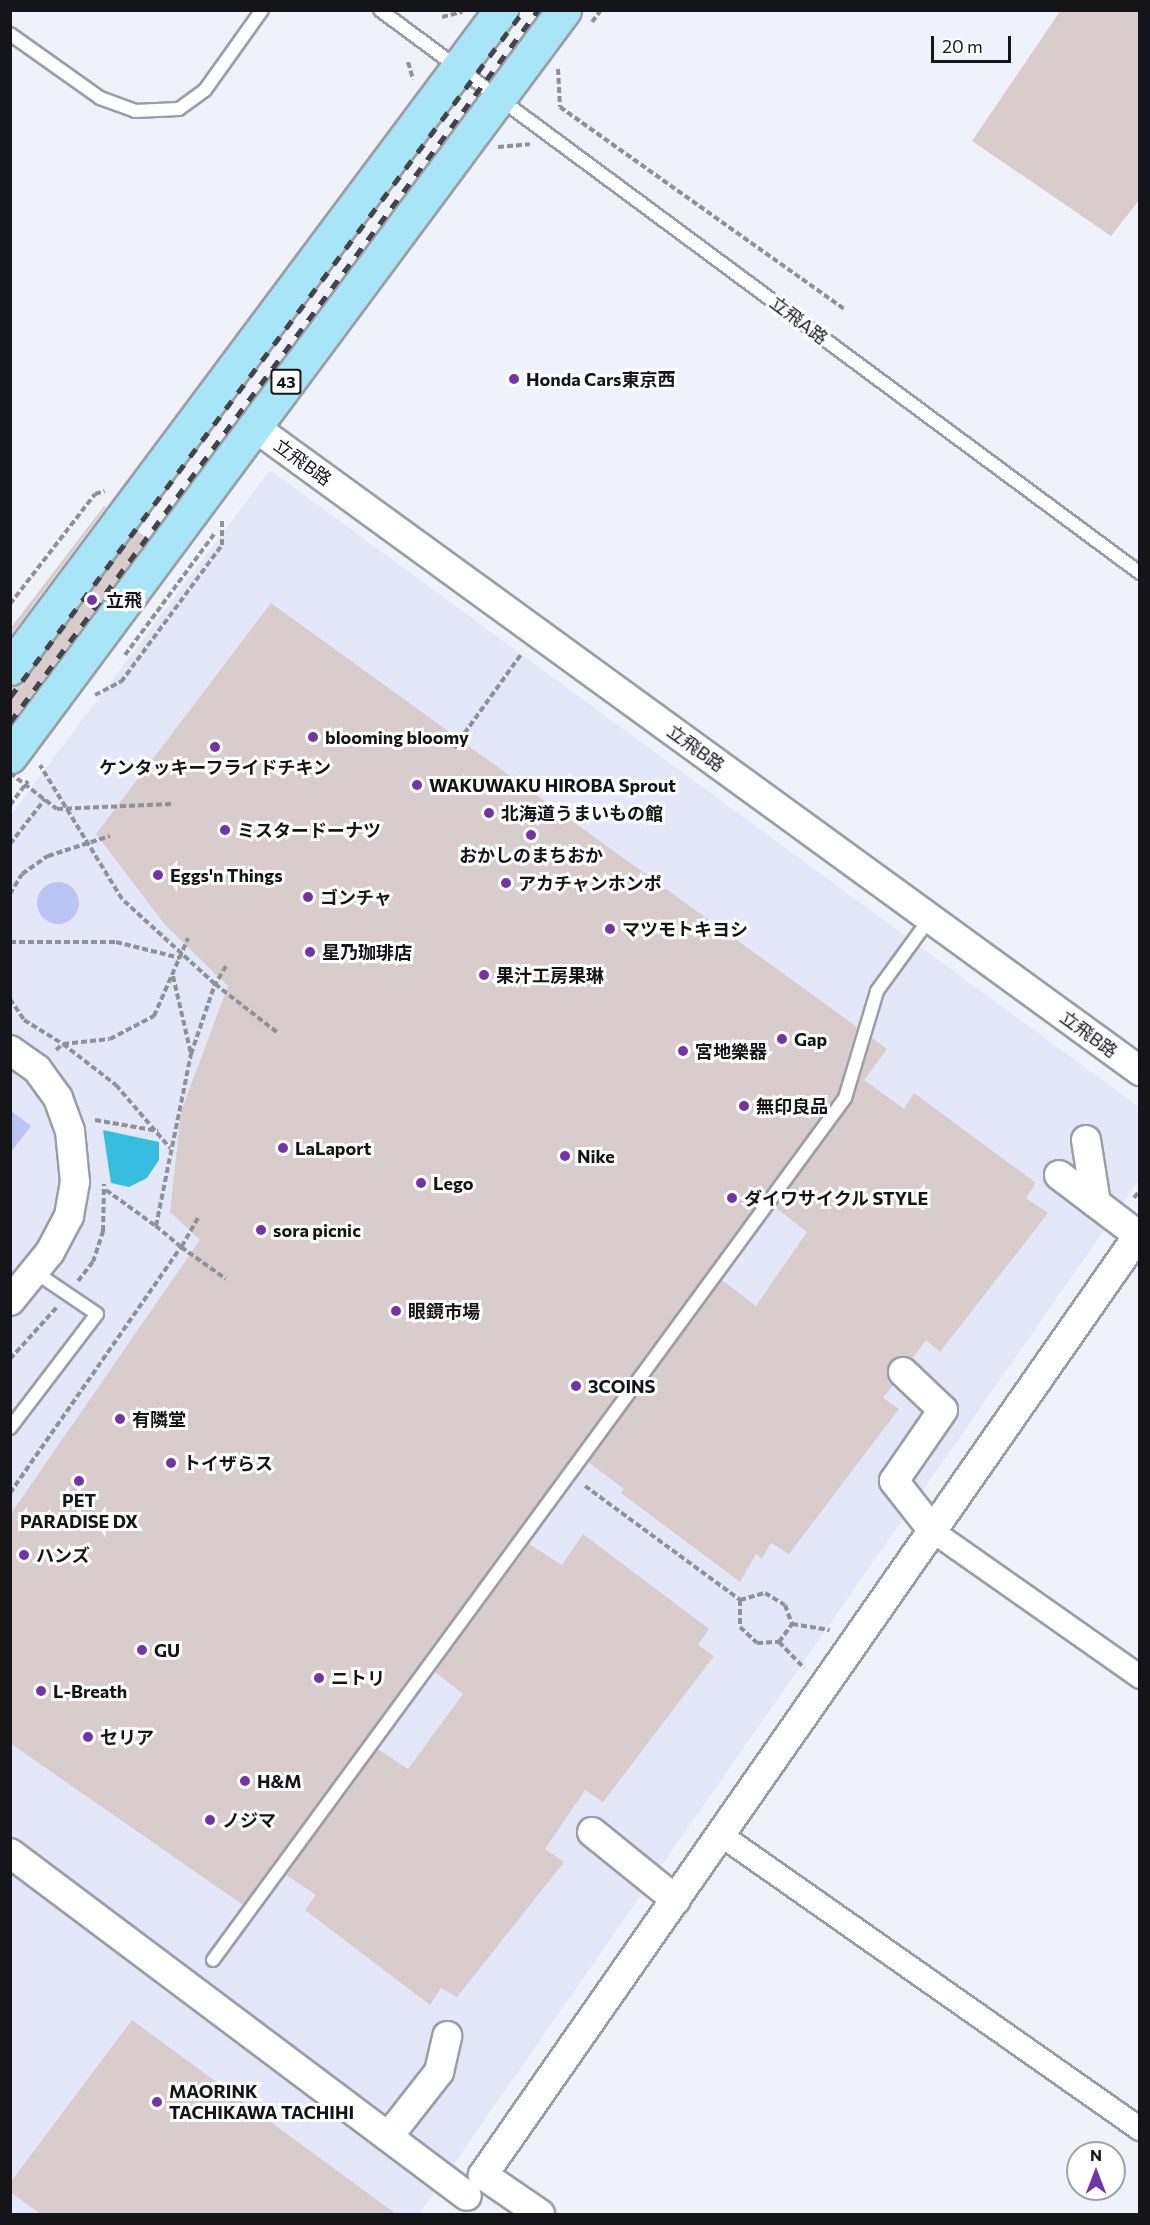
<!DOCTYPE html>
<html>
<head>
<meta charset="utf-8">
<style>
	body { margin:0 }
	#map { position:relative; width:1150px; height:2225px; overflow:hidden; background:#f0f2fb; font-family:Commissioner,"Noto Sans JP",sans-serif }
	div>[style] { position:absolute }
	.built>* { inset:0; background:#e3e7f8 }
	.green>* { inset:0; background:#bac5f5 }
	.round { border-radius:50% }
	.water>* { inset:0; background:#36bde0 }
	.building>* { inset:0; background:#d8cdcc }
	.path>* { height:4px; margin-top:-2px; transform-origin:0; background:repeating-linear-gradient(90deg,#909198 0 6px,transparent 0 9px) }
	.roads { filter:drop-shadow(2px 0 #9c9ea7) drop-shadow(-2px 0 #9c9ea7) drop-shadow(0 2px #9c9ea7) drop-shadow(0 -2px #9c9ea7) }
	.service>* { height:12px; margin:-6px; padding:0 6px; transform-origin:6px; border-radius:6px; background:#fff }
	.minor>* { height:22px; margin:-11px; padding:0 11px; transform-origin:11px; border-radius:11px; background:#fff }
	.tertiary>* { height:28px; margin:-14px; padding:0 14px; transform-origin:14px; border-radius:14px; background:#fff }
	.primary>* { height:33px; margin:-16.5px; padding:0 16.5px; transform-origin:16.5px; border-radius:16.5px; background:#a8e6f7 }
	.rail>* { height:4.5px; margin-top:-2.25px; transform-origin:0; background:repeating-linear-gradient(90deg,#434449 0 10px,transparent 0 20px) }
	.path-bridge>* { height:4px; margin-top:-2px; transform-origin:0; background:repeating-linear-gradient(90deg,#909198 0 6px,transparent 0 9px) }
	.dots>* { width:16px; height:16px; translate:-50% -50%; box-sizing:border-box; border:3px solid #fff; border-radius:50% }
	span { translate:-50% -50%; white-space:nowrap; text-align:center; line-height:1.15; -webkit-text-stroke:6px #fff; paint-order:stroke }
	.shield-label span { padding:2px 4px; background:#fff; border:2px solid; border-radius:4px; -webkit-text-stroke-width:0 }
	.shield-label { font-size:16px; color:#151519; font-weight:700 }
	.street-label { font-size:18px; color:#151519 }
	.poi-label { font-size:18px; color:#151519; font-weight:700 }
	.left { translate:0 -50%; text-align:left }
	.frame { position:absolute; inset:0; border:12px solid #151519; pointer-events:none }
	.north { position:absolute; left:1066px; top:2141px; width:60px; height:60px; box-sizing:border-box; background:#fff; border:2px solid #a1a1a3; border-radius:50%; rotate:0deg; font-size:16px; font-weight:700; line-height:24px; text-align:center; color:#151519 }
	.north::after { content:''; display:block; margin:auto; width:21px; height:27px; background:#7433a7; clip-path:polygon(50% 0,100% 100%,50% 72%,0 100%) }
	.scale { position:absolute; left:931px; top:36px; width:80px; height:27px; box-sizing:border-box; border:3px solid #151519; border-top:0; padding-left:8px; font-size:18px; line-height:21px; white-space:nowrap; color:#151519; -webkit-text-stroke:4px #fff; paint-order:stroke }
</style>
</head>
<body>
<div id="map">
	<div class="built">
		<i style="clip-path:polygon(270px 470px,1139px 1107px,1139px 1180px,419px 2214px,11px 2214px,10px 816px)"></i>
	</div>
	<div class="green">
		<i class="round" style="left:37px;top:882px;width:42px;height:42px"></i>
		<i style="clip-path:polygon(11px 1111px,31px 1126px,11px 1152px,10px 1152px)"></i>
	</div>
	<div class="water">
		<i style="clip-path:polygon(103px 1130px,159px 1142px,159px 1160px,147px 1178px,129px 1187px,111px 1183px)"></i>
	</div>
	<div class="building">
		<i style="clip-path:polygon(1061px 10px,1140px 10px,1140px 199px,1111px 236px,972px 141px)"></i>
		<i style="clip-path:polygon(104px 506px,106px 507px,10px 636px,10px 629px)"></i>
		<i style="clip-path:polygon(136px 530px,148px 539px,10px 724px,10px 686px,25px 679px)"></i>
		<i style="clip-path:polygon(271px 603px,857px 1027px,838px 1094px,243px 1905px,10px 1743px,10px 1515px,200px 1240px,170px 1212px,181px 1112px,228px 986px,166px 926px,96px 834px)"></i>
		<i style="clip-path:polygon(872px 1038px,887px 1049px,864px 1080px,904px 1109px,914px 1093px,1036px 1183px,1026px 1198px,1048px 1213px,940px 1352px,926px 1340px,912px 1359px,899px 1356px,891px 1361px,887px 1376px,893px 1385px,883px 1398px,899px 1409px,789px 1554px,771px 1543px,762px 1559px,756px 1554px,740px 1582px,621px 1493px,624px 1489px,588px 1462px,722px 1280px,756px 1306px,807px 1232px,775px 1207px,852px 1103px)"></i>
		<i style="clip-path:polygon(583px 1534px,709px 1629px,698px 1645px,714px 1656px,603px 1802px,585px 1790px,545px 1849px,564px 1862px,457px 1997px,441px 1988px,430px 2005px,305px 1910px,316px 1895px,286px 1875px,378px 1749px,408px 1769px,463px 1694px,435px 1672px,529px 1544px,562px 1565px)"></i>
		<i style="clip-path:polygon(132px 2020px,396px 2214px,41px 2214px,10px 2192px,10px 2183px)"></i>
	</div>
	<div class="path">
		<i style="left:442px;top:17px;width:21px;rotate:-14deg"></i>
		<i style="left:592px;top:22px;width:15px;rotate:-53deg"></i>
		<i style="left:408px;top:62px;width:18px;rotate:74deg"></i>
		<i style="left:558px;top:69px;width:38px;rotate:87deg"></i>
		<i style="left:560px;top:107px;width:349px;rotate:35.4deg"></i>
		<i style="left:498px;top:147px;width:32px;rotate:-5deg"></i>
		<i style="left:10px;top:604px;width:139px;rotate:-52.3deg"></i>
		<i style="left:95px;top:494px;width:10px;rotate:-17deg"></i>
		<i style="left:125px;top:655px;width:152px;rotate:-53.6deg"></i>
		<i style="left:95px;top:695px;width:29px;rotate:-27deg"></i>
		<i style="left:121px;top:682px;width:170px;rotate:-53.6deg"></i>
		<i style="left:222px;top:545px;width:24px;rotate:-90deg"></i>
		<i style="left:454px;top:748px;width:117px;rotate:-54.4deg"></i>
		<i style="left:10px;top:805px;width:30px;rotate:-53deg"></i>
		<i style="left:10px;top:821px;width:1px;rotate:90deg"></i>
		<i style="left:10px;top:844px;width:57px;rotate:-52.1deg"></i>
		<i style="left:10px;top:894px;width:23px;rotate:-59deg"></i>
		<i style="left:22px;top:874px;width:32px;rotate:-35deg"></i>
		<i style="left:48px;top:856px;width:65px;rotate:-17.9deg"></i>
		<i style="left:10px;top:942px;width:106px"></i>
		<i style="left:116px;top:942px;width:66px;rotate:14deg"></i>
		<i style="left:226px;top:966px;width:21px;rotate:121deg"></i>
		<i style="left:215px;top:984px;width:80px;rotate:37.9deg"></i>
		<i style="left:173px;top:976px;width:80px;rotate:77deg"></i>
		<i style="left:10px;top:999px;width:25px;rotate:56deg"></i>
		<i style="left:24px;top:1020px;width:46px;rotate:31.6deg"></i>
		<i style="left:63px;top:1044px;width:47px;rotate:-6.1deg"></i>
		<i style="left:110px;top:1039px;width:50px;rotate:-27.6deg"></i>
		<i style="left:154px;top:1016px;width:85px;rotate:-66.4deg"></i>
		<i style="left:56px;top:1050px;width:9px;rotate:-41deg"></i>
		<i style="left:63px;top:1044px;width:67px;rotate:37.7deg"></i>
		<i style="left:116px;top:1085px;width:83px;rotate:49.4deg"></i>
		<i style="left:95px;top:1120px;width:64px;rotate:9.9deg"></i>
		<i style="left:106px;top:1190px;width:62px;rotate:35.8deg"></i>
		<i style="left:1134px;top:1198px;width:10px;rotate:-53deg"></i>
		<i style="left:198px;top:1218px;width:34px;rotate:120deg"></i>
		<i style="left:181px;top:1247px;width:55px;rotate:35.4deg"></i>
		<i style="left:78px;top:1281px;width:24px;rotate:-52deg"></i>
		<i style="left:93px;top:1262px;width:33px;rotate:-72deg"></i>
		<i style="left:103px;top:1231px;width:47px;rotate:-88.8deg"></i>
		<i style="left:10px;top:1359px;width:70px;rotate:-47.9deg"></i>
		<i style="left:585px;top:1486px;width:192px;rotate:36.3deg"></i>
		<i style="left:740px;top:1600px;width:27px;rotate:90deg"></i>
		<i style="left:740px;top:1627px;width:23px;rotate:43deg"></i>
		<i style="left:757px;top:1643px;width:22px;rotate:-3deg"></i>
		<i style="left:779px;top:1642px;width:36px;rotate:46deg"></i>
		<i style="left:10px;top:1493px;width:300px;rotate:-55.2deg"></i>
		<i style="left:181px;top:1247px;width:33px;rotate:-140deg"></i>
		<i style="left:156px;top:1226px;width:176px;rotate:-78.5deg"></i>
		<i style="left:191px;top:1054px;width:74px;rotate:-71.1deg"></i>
		<i style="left:215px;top:984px;width:126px;rotate:-137.6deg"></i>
		<i style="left:122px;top:899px;width:157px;rotate:-121.5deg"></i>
		<i style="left:740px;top:1600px;width:26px;rotate:-16deg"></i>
		<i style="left:765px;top:1593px;width:23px;rotate:31deg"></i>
		<i style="left:785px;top:1605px;width:20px;rotate:70deg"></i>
		<i style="left:792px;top:1624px;width:38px;rotate:9deg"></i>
		<i style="left:779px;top:1642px;width:22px;rotate:-54deg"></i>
	</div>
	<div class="roads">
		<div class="service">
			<i style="left:380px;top:10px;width:946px;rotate:36.53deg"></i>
			<i style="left:10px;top:34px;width:110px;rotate:35.4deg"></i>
			<i style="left:100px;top:98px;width:37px;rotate:20deg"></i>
			<i style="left:135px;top:111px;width:44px;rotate:-2.6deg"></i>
			<i style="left:179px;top:109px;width:32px;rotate:-36deg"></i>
			<i style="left:205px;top:90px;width:98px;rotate:-54.5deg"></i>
			<i style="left:10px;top:1428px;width:143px;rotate:-52.7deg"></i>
			<i style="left:97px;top:1314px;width:75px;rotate:-145.9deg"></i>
			<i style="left:213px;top:1960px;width:1069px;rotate:-53.75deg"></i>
			<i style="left:845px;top:1098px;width:112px;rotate:-73.3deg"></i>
			<i style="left:877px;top:991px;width:90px;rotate:-54deg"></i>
		</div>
		<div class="minor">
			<i style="left:934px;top:1532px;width:252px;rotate:35.1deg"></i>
			<i style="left:721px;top:1835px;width:512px;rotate:35.06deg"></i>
		</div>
		<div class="tertiary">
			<i style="left:253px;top:426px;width:1097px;rotate:36.02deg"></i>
			<i style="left:10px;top:1050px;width:33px;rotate:35deg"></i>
			<i style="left:37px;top:1069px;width:36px;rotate:54deg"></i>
			<i style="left:58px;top:1098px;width:35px;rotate:70deg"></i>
			<i style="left:70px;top:1131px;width:51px;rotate:84.4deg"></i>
			<i style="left:75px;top:1182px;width:35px;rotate:100deg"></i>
			<i style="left:69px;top:1216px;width:41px;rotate:117.8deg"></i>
			<i style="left:50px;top:1252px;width:63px;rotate:129.2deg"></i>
			<i style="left:1086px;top:1140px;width:64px;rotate:81deg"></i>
			<i style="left:1059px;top:1175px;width:99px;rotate:37.2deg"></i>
			<i style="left:903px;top:1372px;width:55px;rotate:43.5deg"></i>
			<i style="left:943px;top:1410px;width:86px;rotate:124.6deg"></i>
			<i style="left:894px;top:1481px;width:65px;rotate:51.9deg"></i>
			<i style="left:592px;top:1832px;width:108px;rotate:39deg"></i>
			<i style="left:10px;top:1853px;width:571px;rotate:36.89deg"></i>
			<i style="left:388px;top:2137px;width:83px;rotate:-51.9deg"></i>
			<i style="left:439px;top:2072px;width:37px;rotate:-77deg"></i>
			<i style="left:540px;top:2214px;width:69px;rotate:-145.6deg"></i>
			<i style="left:483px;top:2175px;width:1148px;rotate:-55.11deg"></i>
		</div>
		<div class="primary">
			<i style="left:10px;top:668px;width:821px;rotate:-53.27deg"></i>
			<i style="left:10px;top:756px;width:929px;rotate:-53.4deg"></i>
		</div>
	</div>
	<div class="rail">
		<i style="left:10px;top:697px;width:858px;rotate:-53.2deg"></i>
		<i style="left:10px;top:722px;width:886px;rotate:-53.44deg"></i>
	</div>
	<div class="path-bridge">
		<i style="left:10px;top:773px;width:59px;rotate:37.5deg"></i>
		<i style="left:57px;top:809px;width:114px;rotate:-2.5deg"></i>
	</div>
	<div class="dots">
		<i style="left:514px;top:379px;background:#7433a7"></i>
		<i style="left:92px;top:600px;background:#7433a7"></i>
		<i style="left:313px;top:737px;background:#7433a7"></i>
		<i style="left:215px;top:747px;background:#7433a7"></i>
		<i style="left:417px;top:785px;background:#7433a7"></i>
		<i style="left:489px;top:813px;background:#7433a7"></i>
		<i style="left:225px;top:830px;background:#7433a7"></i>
		<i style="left:531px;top:835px;background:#7433a7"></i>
		<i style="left:158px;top:875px;background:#7433a7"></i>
		<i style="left:506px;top:883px;background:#7433a7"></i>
		<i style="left:308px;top:897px;background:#7433a7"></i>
		<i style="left:610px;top:929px;background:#7433a7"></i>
		<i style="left:310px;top:952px;background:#7433a7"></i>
		<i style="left:484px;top:975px;background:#7433a7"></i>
		<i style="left:782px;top:1039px;background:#7433a7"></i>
		<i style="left:683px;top:1051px;background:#7433a7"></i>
		<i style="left:744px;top:1106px;background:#7433a7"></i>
		<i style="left:283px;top:1148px;background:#7433a7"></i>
		<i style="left:565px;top:1156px;background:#7433a7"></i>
		<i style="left:421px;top:1183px;background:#7433a7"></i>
		<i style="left:732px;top:1198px;background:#7433a7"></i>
		<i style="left:261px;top:1230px;background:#7433a7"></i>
		<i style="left:396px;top:1311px;background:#7433a7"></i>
		<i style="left:576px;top:1386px;background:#7433a7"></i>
		<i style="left:120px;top:1419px;background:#7433a7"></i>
		<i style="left:171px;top:1463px;background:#7433a7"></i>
		<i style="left:79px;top:1481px;background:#7433a7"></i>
		<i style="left:24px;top:1555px;background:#7433a7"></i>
		<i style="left:142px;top:1650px;background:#7433a7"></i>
		<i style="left:319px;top:1678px;background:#7433a7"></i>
		<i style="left:41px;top:1691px;background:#7433a7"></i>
		<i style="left:88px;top:1737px;background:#7433a7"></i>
		<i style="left:245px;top:1781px;background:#7433a7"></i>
		<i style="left:210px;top:1820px;background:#7433a7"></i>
		<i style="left:157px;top:2102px;background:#7433a7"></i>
	</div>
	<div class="shield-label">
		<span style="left:286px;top:382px">43</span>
	</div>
	<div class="street-label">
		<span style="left:799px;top:320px;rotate:37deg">立飛A路</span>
		<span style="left:303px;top:462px;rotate:36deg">立飛B路</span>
		<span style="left:696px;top:748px;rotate:36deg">立飛B路</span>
		<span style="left:1089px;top:1034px;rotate:36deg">立飛B路</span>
	</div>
	<div class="poi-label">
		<span class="left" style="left:526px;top:379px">Honda Cars東京西</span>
		<span class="left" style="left:106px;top:600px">立飛</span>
		<span class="left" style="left:325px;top:737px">blooming bloomy</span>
		<span style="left:215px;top:767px">ケンタッキーフライドチキン</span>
		<span class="left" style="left:429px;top:785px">WAKUWAKU HIROBA Sprout</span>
		<span class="left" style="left:501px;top:813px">北海道うまいもの館</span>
		<span class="left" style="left:237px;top:830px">ミスタードーナツ</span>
		<span style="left:531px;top:855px">おかしのまちおか</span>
		<span class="left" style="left:170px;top:875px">Eggs'n Things</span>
		<span class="left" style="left:518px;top:883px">アカチャンホンポ</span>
		<span class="left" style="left:320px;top:897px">ゴンチャ</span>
		<span class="left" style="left:622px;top:929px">マツモトキヨシ</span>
		<span class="left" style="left:322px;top:952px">星乃珈琲店</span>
		<span class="left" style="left:496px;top:975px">果汁工房果琳</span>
		<span class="left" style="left:794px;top:1039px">Gap</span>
		<span class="left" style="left:695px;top:1051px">宮地樂器</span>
		<span class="left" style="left:756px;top:1106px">無印良品</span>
		<span class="left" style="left:295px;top:1148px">LaLaport</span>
		<span class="left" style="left:577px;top:1156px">Nike</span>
		<span class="left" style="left:433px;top:1183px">Lego</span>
		<span class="left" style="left:744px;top:1198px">ダイワサイクル STYLE</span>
		<span class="left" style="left:273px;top:1230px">sora picnic</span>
		<span class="left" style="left:408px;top:1311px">眼鏡市場</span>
		<span class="left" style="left:588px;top:1386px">3COINS</span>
		<span class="left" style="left:132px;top:1419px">有隣堂</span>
		<span class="left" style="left:183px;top:1463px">トイザらス</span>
		<span style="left:79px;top:1511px">PET<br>PARADISE DX</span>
		<span class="left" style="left:36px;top:1555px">ハンズ</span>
		<span class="left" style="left:154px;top:1650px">GU</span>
		<span class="left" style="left:331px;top:1678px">ニトリ</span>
		<span class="left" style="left:53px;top:1691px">L-Breath</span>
		<span class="left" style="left:100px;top:1737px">セリア</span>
		<span class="left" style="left:257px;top:1781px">H&amp;M</span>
		<span class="left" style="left:222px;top:1820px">ノジマ</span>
		<span class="left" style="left:169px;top:2102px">MAORINK<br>TACHIKAWA TACHIHI</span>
	</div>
	<div class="frame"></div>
	<div class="north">N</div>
	<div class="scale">20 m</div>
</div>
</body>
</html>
